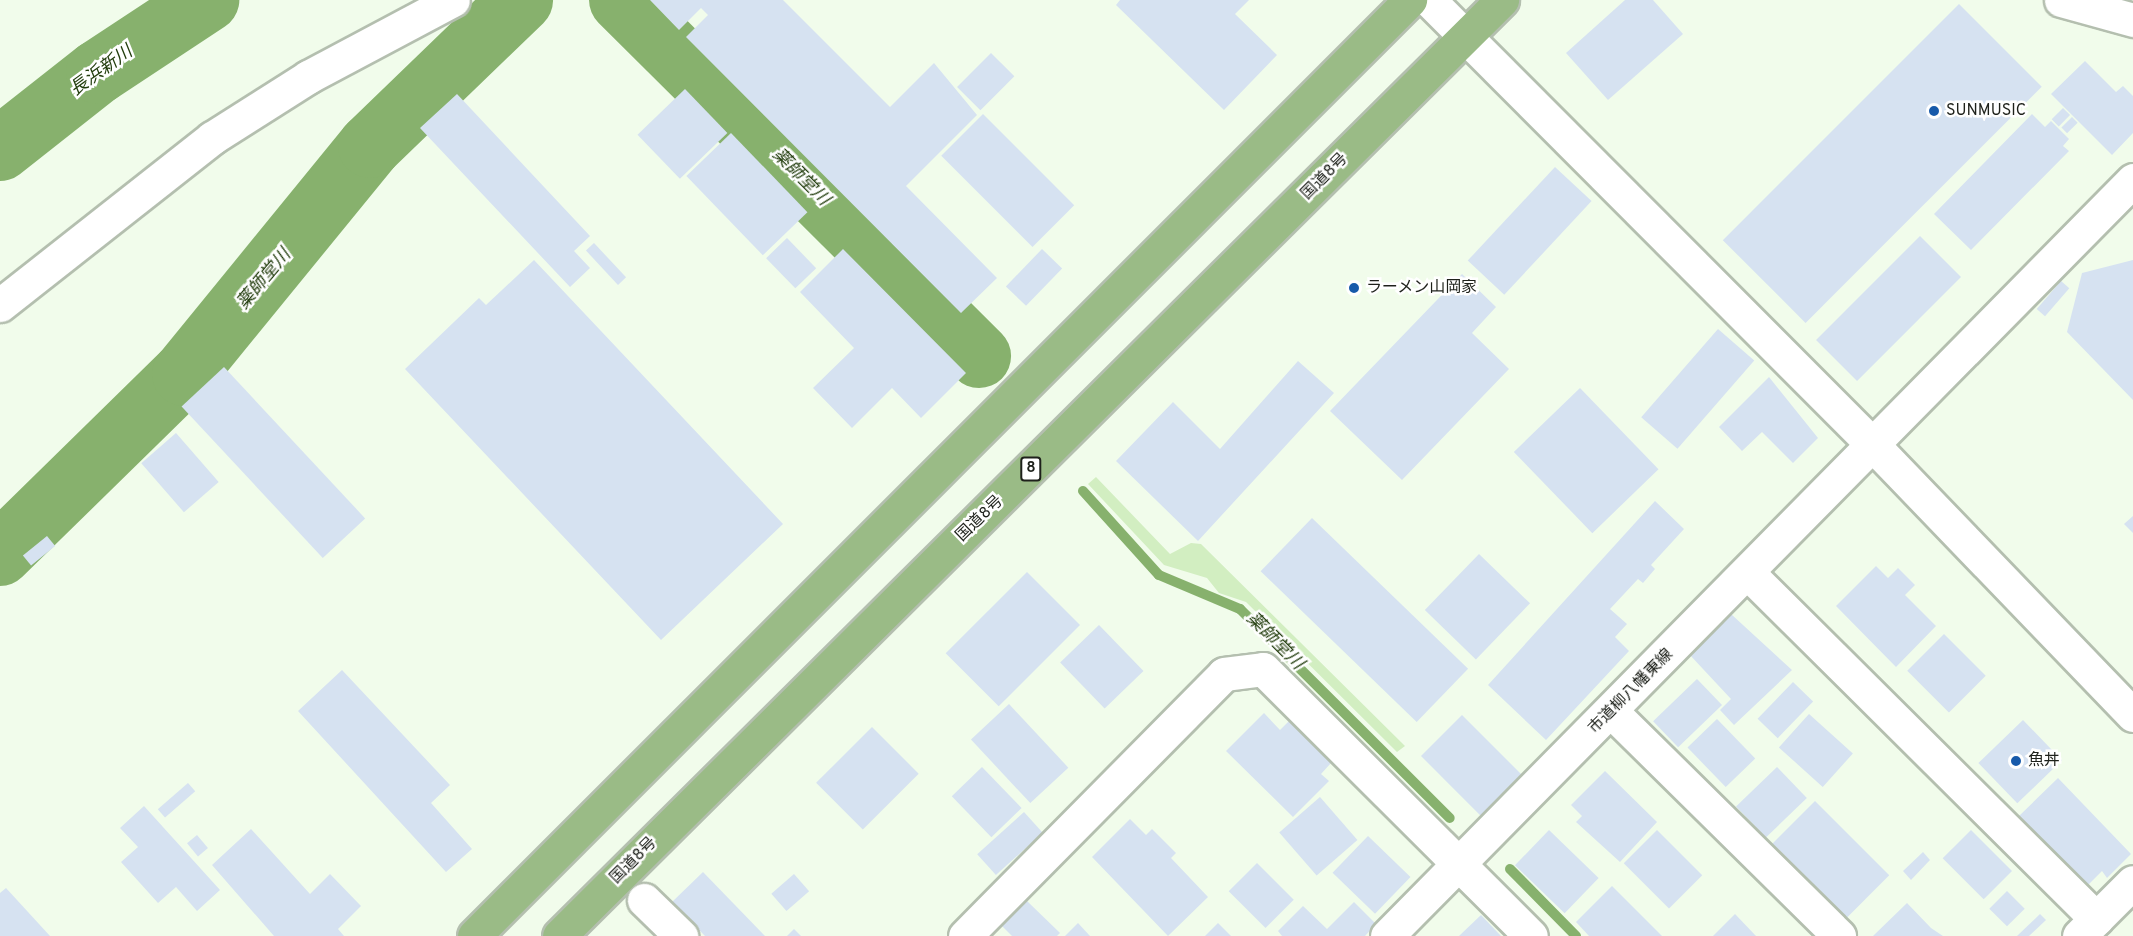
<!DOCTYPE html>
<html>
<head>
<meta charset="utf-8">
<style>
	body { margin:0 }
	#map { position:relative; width:2133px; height:936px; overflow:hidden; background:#f1fceb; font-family:Overpass,"Noto Sans JP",sans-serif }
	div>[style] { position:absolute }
	.green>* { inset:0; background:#d2eec1 }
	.stream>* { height:10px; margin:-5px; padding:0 5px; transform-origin:5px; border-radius:5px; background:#87b16d }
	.river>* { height:64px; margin:-32px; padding:0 32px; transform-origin:32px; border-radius:32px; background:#87b16d }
	.building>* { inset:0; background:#d6e2f1; transform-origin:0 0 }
	.roads { filter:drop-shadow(2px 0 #b4bfaf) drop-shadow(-2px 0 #b4bfaf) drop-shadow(0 2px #b4bfaf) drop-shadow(0 -2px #b4bfaf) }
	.minor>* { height:33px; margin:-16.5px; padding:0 16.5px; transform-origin:16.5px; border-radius:16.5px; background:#fff }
	.tertiary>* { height:33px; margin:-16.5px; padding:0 16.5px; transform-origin:16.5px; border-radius:16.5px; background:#fff }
	.trunk>* { height:33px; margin:-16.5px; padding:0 16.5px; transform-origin:16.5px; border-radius:16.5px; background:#9abb86 }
	.dots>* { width:16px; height:16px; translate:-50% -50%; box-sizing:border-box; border:3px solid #fff; border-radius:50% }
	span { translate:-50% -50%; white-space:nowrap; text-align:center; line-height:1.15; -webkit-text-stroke:5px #fff; paint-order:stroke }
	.shield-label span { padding:2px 4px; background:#fff; border:2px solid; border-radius:4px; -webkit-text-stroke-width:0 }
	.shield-label { font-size:15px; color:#1e211b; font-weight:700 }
	.poi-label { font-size:16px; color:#1e211b }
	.left { translate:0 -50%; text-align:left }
	.street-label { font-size:16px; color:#1e211b }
	.water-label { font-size:18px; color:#223d0d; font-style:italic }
</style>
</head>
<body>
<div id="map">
	<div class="green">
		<i style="clip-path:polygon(1096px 477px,1170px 554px,1191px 543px,1201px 544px,1405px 746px,1397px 752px,1246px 602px,1219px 593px,1207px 578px,1164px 565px,1088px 484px)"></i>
	</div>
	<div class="stream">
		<i style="left:1083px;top:491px;width:113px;rotate:47.9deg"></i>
		<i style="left:1159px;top:575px;width:88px;rotate:22.8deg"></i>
		<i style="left:1240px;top:609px;width:296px;rotate:44.9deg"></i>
		<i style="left:1510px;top:869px;width:94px;rotate:45.4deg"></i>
	</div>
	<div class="river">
		<i style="left:621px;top:0;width:505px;rotate:44.84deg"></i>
		<i style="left:0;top:149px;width:125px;rotate:-38.2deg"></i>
		<i style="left:98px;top:72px;width:131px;rotate:-33.4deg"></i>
		<i style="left:0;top:554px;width:257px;rotate:-44.4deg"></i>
		<i style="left:184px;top:374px;width:294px;rotate:-50.8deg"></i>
		<i style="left:370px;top:146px;width:210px;rotate:-44deg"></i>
	</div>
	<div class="building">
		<i style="clip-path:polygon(650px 0,783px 0,890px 107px,934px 63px,977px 115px,906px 186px,997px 278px,961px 313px,686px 37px,708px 15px,701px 8px,679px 30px)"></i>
		<i style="clip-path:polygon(1120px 0,1249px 0,1235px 14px,1277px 55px,1224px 110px,1116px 5px)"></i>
		<i style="clip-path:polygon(1625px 0,1653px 0,1683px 34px,1608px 100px,1566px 53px)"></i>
		<i style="left:1959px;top:4px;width:117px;height:334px;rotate:45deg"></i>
		<i style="left:991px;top:53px;width:33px;height:48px;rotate:45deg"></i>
		<i style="clip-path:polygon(2085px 61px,2116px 92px,2123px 86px,2133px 96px,2133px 133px,2112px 155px,2051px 94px)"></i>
		<i style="left:685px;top:89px;width:61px;height:66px;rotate:46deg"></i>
		<i style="clip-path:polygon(457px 94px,590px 236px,574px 251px,590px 268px,570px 287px,420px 128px)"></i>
		<i style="left:2063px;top:108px;width:10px;height:16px;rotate:45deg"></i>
		<i style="left:983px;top:114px;width:129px;height:59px;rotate:45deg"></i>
		<i style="clip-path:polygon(2032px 114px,2045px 127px,2051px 121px,2069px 139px,2063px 146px,2069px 151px,1971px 250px,1934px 214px)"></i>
		<i style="left:2072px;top:117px;width:8px;height:15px;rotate:45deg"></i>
		<i style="left:731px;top:133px;width:110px;height:62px;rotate:46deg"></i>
		<i style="left:1555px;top:167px;width:50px;height:128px;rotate:43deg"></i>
		<i style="left:1920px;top:236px;width:58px;height:147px;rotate:45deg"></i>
		<i style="left:787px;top:238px;width:42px;height:29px;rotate:46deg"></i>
		<i style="left:594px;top:243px;width:47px;height:11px;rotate:47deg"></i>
		<i style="clip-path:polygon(843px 249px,966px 373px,921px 418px,892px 388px,852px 428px,813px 388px,854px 348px,800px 292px)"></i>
		<i style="left:1042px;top:249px;width:28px;height:52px;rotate:44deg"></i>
		<i style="clip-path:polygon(534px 260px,783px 524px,661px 640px,405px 369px,479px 298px,486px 305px)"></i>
		<i style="clip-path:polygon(2133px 260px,2133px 400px,2067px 332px,2082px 273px)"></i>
		<i style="clip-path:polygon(1462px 274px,1496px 307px,1472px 333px,1509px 369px,1402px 480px,1330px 411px)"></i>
		<i style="left:2061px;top:281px;width:11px;height:37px;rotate:41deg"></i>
		<i style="left:1718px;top:329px;width:48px;height:117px;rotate:41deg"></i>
		<i style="clip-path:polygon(1298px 361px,1334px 393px,1198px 541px,1116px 461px,1173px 402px,1220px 449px)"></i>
		<i style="left:224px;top:367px;width:207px;height:58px;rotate:47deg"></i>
		<i style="clip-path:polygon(1769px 377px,1818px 438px,1793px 463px,1762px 432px,1742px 451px,1719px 427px)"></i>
		<i style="left:1580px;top:388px;width:113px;height:92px;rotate:46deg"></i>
		<i style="left:176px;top:433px;width:65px;height:46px;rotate:49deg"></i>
		<i style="clip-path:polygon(1655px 501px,1684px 529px,1651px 565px,1655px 569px,1643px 583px,1638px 579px,1610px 609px,1627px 624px,1615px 637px,1629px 651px,1546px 740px,1488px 685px)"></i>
		<i style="clip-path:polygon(2133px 516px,2133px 533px,2124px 524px)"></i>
		<i style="left:1312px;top:518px;width:217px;height:74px;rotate:44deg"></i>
		<i style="left:47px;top:536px;width:13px;height:31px;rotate:51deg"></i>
		<i style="left:1479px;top:554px;width:71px;height:78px;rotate:44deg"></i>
		<i style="clip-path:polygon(1876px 566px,1888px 578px,1898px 568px,1915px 585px,1905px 595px,1936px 626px,1896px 667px,1836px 606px)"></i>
		<i style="left:1027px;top:572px;width:75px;height:115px;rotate:45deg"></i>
		<i style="clip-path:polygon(1731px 614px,1792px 670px,1734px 725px,1720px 710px,1731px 699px,1689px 654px)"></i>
		<i style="left:1099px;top:625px;width:64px;height:54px;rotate:46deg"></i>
		<i style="left:1944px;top:634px;width:59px;height:52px;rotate:45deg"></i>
		<i style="clip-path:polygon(342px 670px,450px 785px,431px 803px,472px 849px,446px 872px,298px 711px)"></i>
		<i style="left:1697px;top:679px;width:36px;height:61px;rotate:46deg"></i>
		<i style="left:1793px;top:682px;width:28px;height:51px;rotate:44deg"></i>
		<i style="left:1009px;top:704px;width:87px;height:52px;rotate:47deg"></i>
		<i style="clip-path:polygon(1264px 713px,1280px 730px,1289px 721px,1331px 763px,1321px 774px,1329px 781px,1293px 817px,1226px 751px)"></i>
		<i style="left:1809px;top:714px;width:59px;height:45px;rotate:42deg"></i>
		<i style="left:1462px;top:715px;width:88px;height:58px;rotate:45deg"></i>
		<i style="left:1717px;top:719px;width:55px;height:41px;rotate:46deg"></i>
		<i style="left:2023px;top:720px;width:56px;height:62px;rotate:46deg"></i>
		<i style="left:872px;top:727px;width:66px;height:79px;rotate:45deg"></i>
		<i style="left:982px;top:767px;width:57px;height:42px;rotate:46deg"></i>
		<i style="left:1777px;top:767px;width:43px;height:57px;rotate:46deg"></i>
		<i style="clip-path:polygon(1605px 771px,1657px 822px,1620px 862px,1576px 822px,1582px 816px,1571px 805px)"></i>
		<i style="clip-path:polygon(2058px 778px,2131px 854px,2107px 878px,2102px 871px,2087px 886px,2019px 816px)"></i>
		<i style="left:188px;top:783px;width:11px;height:40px;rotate:49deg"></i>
		<i style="left:1320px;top:797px;width:57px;height:54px;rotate:49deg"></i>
		<i style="left:1815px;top:801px;width:105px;height:60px;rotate:45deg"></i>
		<i style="clip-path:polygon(144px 806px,220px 890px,197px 911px,176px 887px,158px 903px,121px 862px,138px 847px,120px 828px)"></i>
		<i style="left:1024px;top:812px;width:28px;height:63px;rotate:48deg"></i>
		<i style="clip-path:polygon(1130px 819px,1146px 835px,1152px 829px,1176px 853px,1171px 858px,1208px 897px,1168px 936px,1092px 857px)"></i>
		<i style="clip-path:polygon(251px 829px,310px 894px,330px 874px,361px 906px,338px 929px,344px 936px,274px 936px,212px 865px)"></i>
		<i style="left:1549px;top:830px;width:69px;height:49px;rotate:44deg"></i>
		<i style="left:1657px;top:830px;width:64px;height:47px;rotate:45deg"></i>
		<i style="left:1971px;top:830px;width:58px;height:40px;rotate:45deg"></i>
		<i style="left:197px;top:835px;width:17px;height:13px;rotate:50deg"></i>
		<i style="left:1368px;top:836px;width:59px;height:51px;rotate:44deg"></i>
		<i style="clip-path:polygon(1923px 852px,1930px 860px,1911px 880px,1903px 871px)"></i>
		<i style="left:1257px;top:863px;width:52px;height:40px;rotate:45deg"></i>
		<i style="clip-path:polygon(703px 872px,765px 936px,705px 936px,672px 902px)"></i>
		<i style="left:794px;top:874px;width:23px;height:30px;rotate:49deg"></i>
		<i style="clip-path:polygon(1612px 886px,1662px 936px,1589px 936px,1576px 922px)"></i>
		<i style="clip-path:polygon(6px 888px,50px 936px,0 936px,0 893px)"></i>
		<i style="left:2007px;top:891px;width:25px;height:25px;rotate:45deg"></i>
		<i style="clip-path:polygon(1027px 901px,1060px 933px,1057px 936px,1012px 936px,1002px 926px)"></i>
		<i style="clip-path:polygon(1354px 902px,1376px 924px,1365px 936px,1282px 936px,1278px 931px,1303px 906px,1327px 929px)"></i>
		<i style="clip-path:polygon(1907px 903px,1931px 928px,1943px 936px,1873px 936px)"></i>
		<i style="clip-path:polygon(1735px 914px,1756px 936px,1713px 936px)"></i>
		<i style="clip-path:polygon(2040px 914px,2046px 920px,2029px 936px,2017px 936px)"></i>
		<i style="clip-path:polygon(1481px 915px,1501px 936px,1459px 936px)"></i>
		<i style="clip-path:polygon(1078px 923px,1090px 936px,1065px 936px)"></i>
		<i style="clip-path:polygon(1218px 923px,1231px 936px,1205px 936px)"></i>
		<i style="clip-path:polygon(794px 929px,801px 936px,787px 936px)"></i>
	</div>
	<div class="roads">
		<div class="minor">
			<i style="left:2061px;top:0;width:75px;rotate:15.5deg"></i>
			<i style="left:0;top:305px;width:270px;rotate:-38.2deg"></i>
			<i style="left:212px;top:138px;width:114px;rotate:-32.4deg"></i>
			<i style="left:308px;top:77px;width:164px;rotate:-28deg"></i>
			<i style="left:1748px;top:573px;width:491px;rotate:44.8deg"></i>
			<i style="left:1612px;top:712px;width:319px;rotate:44.6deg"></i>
			<i style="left:644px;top:900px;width:52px;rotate:44.2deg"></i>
			<i style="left:965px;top:936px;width:368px;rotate:-45.3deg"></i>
			<i style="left:1224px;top:674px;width:39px;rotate:-7deg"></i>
			<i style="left:1263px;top:669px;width:378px;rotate:44.9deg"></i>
			<i style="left:1387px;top:936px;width:1062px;rotate:-45.38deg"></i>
			<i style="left:2079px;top:936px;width:76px;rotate:-45deg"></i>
		</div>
		<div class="tertiary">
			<i style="left:1429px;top:0;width:627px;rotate:45.06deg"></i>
			<i style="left:1872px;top:444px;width:376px;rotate:46.1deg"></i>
		</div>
		<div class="trunk">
			<i style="left:474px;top:936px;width:1324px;rotate:-45deg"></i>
			<i style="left:559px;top:936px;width:1329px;rotate:-44.79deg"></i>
		</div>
	</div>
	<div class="dots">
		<i style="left:1934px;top:111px;background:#175aaa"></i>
		<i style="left:1354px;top:288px;background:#175aaa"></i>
		<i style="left:2016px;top:761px;background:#175aaa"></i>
	</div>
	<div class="shield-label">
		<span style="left:1031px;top:469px">8</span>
	</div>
	<div class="poi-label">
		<span class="left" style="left:1946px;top:111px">SUNMUSIC</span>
		<span class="left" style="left:1366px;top:288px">ラーメン山岡家</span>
		<span class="left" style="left:2028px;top:761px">魚丼</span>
	</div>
	<div class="street-label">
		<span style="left:1325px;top:177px;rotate:-45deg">国道8号</span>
		<span style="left:980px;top:519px;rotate:-44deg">国道8号</span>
		<span style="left:1631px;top:692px;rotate:-45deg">市道柳八幡東線</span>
		<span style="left:634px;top:861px;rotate:-45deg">国道8号</span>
	</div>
	<div class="water-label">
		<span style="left:102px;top:72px;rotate:-36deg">長浜新川</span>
		<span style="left:800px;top:178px;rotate:45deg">薬師堂川</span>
		<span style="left:265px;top:280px;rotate:-50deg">薬師堂川</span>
		<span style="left:1274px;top:642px;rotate:45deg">薬師堂川</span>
	</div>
</div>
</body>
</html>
